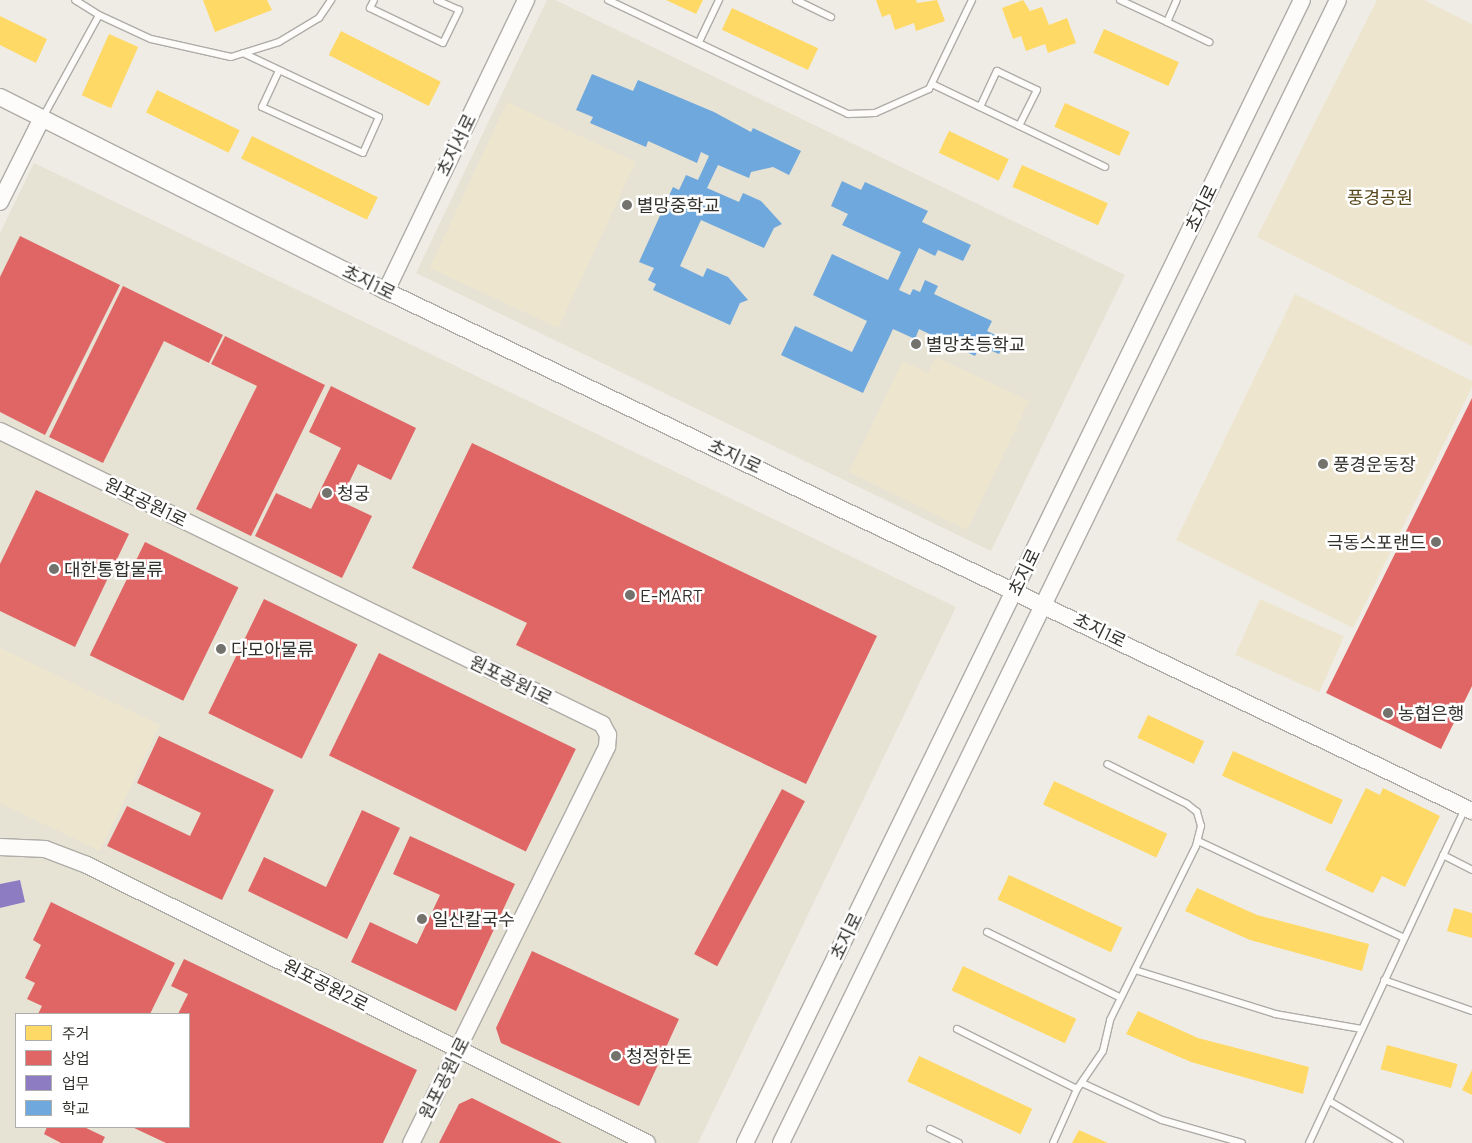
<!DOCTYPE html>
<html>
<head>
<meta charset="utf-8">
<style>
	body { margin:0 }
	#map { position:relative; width:1472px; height:1143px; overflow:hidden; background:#efece5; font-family:Barlow,"Noto Sans KR",sans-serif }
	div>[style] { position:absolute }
	.built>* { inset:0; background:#e6e2d4 }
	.green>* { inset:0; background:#eee5ce; transform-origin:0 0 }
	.homes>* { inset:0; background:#ffd966; transform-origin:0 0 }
	.shops>* { inset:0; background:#e06666; transform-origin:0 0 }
	.offices>* { inset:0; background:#8e7cc3 }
	.schools>* { inset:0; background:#6fa8dc }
	.roads { filter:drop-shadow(1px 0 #aeaca6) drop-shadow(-1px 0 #aeaca6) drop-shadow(0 1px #aeaca6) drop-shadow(0 -1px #aeaca6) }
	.service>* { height:6px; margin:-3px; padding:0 3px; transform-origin:3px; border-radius:3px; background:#fdfcfb }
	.tertiary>* { height:16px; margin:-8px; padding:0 8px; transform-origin:8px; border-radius:8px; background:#fdfcfb }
	.dots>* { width:14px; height:14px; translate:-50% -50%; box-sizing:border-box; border:2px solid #fff; border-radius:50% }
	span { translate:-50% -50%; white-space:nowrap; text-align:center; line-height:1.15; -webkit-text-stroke:5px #fff; paint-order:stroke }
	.street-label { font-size:18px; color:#32312c }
	.park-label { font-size:18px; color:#59491c }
	.poi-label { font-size:18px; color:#32312c }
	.left { translate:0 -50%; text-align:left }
	.right { translate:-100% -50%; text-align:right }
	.legend { position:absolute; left:15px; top:1013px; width:175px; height:115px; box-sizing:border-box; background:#fff; border:1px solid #adadab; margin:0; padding:6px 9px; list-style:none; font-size:15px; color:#32312c }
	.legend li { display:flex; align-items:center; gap:10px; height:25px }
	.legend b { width:25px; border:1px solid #adadab }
</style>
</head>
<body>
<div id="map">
	<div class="built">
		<i style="clip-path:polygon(547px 0,555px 0,1125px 275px,991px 551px,416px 273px)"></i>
		<i style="clip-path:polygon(evenodd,34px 163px,956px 607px,698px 1143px,0 1143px,0 233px,34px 163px,16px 1014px,189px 1014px,189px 1127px,16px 1127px,16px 1014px)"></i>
	</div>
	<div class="green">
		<i style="clip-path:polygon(1377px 0,1424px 0,1472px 24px,1472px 346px,1257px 237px)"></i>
		<i style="left:507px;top:102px;width:142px;height:183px;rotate:25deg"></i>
		<i style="clip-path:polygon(1295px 294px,1472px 381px,1472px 387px,1353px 628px,1176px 540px)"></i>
		<i style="clip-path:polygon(936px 357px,1029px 401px,967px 530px,849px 472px,903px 361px,928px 373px)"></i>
		<i style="left:1260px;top:599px;width:92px;height:61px;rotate:24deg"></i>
		<i style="clip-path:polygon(0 648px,160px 725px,100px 851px,0 803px)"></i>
	</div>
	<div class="homes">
		<i style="clip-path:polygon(203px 0,267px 0,272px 10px,215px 32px)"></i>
		<i style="clip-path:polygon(666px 0,703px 0,696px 14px)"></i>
		<i style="clip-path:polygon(876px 0,916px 0,917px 3px,937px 0,945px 21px,916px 31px,914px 23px,895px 30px,890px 14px,882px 17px)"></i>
		<i style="clip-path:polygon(1023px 0,1030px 11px,1042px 7px,1049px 25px,1067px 18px,1076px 43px,1048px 53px,1045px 44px,1026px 51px,1021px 36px,1013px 39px,1002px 8px)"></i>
		<i style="left:732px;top:8px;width:95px;height:24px;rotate:25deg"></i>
		<i style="clip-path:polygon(0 16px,47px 39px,36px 63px,0 45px)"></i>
		<i style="left:1104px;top:29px;width:82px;height:26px;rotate:24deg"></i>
		<i style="left:341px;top:31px;width:112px;height:27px;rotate:27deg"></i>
		<i style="left:109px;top:34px;width:32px;height:67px;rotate:24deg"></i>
		<i style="left:157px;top:90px;width:92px;height:25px;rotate:26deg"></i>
		<i style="left:1065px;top:103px;width:71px;height:26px;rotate:24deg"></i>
		<i style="left:949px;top:131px;width:66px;height:24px;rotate:25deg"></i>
		<i style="left:252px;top:136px;width:140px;height:25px;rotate:26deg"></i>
		<i style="left:1022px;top:165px;width:94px;height:24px;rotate:24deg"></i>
		<i style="left:1148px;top:715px;width:62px;height:25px;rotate:25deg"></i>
		<i style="left:1233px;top:751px;width:120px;height:27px;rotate:24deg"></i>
		<i style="left:1054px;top:781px;width:125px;height:26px;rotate:25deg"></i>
		<i style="clip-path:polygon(1366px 788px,1380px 795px,1383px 788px,1440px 816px,1405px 887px,1382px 876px,1373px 893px,1325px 870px)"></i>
		<i style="left:1009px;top:875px;width:125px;height:27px;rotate:25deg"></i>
		<i style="clip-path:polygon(1197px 888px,1257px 915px,1369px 944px,1362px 971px,1250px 940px,1185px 911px)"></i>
		<i style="clip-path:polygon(1454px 908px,1472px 913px,1472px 938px,1447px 931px)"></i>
		<i style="left:963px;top:966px;width:125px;height:27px;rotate:25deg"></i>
		<i style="clip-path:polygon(1138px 1011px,1198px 1038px,1309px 1067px,1303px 1094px,1191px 1062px,1126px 1034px)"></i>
		<i style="left:1387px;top:1045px;width:73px;height:25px;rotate:15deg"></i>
		<i style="left:919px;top:1056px;width:125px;height:28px;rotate:25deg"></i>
		<i style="clip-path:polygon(1472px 1070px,1472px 1095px,1462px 1090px)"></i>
		<i style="clip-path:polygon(1079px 1130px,1108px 1143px,1072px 1143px)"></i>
	</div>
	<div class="shops">
		<i style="clip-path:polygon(20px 236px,120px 285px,45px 435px,0 412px,0 277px)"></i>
		<i style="clip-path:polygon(123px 286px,223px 335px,209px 363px,164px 341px,103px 463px,49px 437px)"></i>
		<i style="clip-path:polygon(225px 336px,325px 385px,251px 536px,196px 509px,257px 386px,211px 364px)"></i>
		<i style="clip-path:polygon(331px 386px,416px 428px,391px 480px,358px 464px,340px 501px,372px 516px,342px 578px,255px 536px,276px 493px,311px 509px,341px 448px,309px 432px)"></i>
		<i style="clip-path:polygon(1472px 398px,1472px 686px,1441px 749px,1326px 693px)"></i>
		<i style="clip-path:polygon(472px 443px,877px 636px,806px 784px,516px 645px,527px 623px,412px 568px)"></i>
		<i style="clip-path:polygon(36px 490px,129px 534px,75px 647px,0 611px,0 564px)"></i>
		<i style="left:145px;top:542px;width:104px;height:126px;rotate:26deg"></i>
		<i style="left:264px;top:599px;width:104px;height:127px;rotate:26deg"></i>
		<i style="left:379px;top:653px;width:219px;height:114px;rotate:26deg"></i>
		<i style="clip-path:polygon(159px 736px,274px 790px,222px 900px,107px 846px,127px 806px,190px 836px,201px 813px,137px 783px)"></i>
		<i style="left:782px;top:789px;width:26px;height:187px;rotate:28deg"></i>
		<i style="clip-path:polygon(362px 810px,400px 828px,347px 939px,248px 891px,264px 857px,326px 887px)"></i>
		<i style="clip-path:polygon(410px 836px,515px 884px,456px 1011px,351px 962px,370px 922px,417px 944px,440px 895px,393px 874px)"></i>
		<i style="clip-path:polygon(51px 902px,175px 963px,150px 1014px,38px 1014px,42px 1006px,27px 999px,35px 983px,25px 978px,41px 945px,33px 940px)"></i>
		<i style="clip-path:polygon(532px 951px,679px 1019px,639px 1106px,501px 1043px,496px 1028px)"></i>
		<i style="clip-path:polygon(184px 959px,417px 1070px,383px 1143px,166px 1143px,132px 1127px,189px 1127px,189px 1014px,178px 1014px,188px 994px,171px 986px)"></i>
		<i style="clip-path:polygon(472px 1098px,562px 1143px,439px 1143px,459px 1104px)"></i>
		<i style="clip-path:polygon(47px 1127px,84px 1127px,105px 1137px,102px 1143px,61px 1143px,44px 1134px)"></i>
	</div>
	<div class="offices">
		<i style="clip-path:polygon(20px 880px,25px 902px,0 908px,0 884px)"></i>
	</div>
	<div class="schools">
		<i style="clip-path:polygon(592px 74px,633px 91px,638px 80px,714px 112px,751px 132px,753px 128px,801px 151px,789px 175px,773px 167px,751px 172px,749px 178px,718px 165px,707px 188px,739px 202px,743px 193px,761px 201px,782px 224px,774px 228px,764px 248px,701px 220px,680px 266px,703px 277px,707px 268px,728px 277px,748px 300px,740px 303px,730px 325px,653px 290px,656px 284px,648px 280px,654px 268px,639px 262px,673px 187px,679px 190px,686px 175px,698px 180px,709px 156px,701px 152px,697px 163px,648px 141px,646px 147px,590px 123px,593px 117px,576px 110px)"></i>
		<i style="clip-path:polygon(842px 181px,861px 190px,865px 182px,928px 211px,922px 222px,971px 245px,963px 261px,938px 250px,935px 256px,919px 248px,899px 290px,910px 295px,913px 289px,920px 292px,925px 280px,938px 286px,934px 294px,992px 321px,987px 331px,1006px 340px,999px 354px,980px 346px,975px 356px,919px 329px,915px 339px,893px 329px,863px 393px,781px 355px,795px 326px,852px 352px,867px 321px,813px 295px,832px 254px,888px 280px,901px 252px,842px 225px,848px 214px,831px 206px)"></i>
	</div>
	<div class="roads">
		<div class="service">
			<i style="left:374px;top:0;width:9px;rotate:117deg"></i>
			<i style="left:370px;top:8px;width:81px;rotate:25.6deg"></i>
			<i style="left:443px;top:43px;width:37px;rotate:-64deg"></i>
			<i style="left:459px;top:10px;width:24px;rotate:-156deg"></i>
			<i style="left:608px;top:0;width:266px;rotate:25.4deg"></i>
			<i style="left:848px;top:114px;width:27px;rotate:-2deg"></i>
			<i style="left:875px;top:113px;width:59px;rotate:-24deg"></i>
			<i style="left:929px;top:89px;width:99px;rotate:-64.2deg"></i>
			<i style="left:796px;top:0;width:39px;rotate:26deg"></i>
			<i style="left:1120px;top:0;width:52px;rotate:25.1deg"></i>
			<i style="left:1167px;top:22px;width:24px;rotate:-66deg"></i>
			<i style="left:99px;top:15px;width:57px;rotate:24.8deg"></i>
			<i style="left:151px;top:39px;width:82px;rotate:12.7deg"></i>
			<i style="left:231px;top:57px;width:50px;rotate:-17.4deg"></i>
			<i style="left:279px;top:42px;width:47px;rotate:-31deg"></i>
			<i style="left:319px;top:18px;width:22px;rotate:-56deg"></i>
			<i style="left:1167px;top:22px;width:47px;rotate:25.5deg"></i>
			<i style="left:699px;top:42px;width:47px;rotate:-64.5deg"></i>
			<i style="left:243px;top:53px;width:150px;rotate:25.2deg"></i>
			<i style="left:379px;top:117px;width:39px;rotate:114deg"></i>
			<i style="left:363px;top:153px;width:111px;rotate:-155.5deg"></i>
			<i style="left:262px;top:107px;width:40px;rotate:-65deg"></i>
			<i style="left:932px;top:84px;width:192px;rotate:25.6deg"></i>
			<i style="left:980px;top:107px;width:40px;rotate:-65deg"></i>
			<i style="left:997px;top:71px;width:44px;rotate:25.4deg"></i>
			<i style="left:1037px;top:90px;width:40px;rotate:116.6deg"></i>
			<i style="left:43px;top:117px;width:116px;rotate:-61.2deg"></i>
			<i style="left:99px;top:15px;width:28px;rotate:-148deg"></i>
			<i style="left:1198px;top:841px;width:228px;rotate:25.2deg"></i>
			<i style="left:1443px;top:855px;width:33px;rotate:27deg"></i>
			<i style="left:987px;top:932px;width:149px;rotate:26.2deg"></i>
			<i style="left:1135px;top:970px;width:147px;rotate:17.4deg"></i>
			<i style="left:1275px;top:1014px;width:88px;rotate:9.8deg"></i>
			<i style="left:1384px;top:980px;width:93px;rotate:19.4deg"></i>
			<i style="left:957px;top:1029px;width:134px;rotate:26.6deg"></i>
			<i style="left:1082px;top:1083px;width:88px;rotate:24.8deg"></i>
			<i style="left:1162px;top:1120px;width:83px;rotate:16deg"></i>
			<i style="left:1331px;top:1102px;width:80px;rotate:30.7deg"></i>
			<i style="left:930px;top:1129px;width:32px;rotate:26deg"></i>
			<i style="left:1053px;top:1143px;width:59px;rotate:-66deg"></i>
			<i style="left:1077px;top:1089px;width:46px;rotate:-55.6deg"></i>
			<i style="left:1103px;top:1051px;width:32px;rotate:-77deg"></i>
			<i style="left:1110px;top:1020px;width:194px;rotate:-63.7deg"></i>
			<i style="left:1196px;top:846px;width:21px;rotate:-76deg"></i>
			<i style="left:1201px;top:826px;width:15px;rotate:-106deg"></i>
			<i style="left:1197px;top:812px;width:13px;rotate:-141deg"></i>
			<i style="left:1187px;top:804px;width:89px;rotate:-153.4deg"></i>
			<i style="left:1309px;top:1143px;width:370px;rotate:-65deg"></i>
		</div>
		<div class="tertiary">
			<i style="left:0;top:97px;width:432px;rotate:26.7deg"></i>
			<i style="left:386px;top:291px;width:1204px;rotate:25.59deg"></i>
			<i style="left:0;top:202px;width:94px;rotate:-63.4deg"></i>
			<i style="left:386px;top:291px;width:323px;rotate:-64.3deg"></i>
			<i style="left:0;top:431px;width:670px;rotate:25.95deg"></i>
			<i style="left:602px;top:724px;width:13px;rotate:61deg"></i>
			<i style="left:608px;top:735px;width:12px;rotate:95deg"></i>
			<i style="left:607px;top:747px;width:442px;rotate:116.3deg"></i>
			<i style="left:0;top:847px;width:45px;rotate:2.5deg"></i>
			<i style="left:45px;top:849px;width:45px;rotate:20.9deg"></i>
			<i style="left:87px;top:865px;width:625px;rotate:26.4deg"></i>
			<i style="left:745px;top:1143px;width:1271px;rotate:-64.02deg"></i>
			<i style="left:781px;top:1143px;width:1271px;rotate:-64.02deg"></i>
		</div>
	</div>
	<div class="dots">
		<i style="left:627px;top:205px;background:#74726d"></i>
		<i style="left:916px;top:344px;background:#74726d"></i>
		<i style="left:1323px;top:464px;background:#74726d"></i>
		<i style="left:327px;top:493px;background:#74726d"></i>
		<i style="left:1436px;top:542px;background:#74726d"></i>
		<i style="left:54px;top:569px;background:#74726d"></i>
		<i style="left:630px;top:595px;background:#74726d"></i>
		<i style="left:221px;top:649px;background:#74726d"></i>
		<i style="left:1388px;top:713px;background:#74726d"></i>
		<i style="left:422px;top:919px;background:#74726d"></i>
		<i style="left:616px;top:1056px;background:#74726d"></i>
	</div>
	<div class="street-label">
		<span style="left:456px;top:145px;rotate:-64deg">초지서로</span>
		<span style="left:1201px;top:208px;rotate:-64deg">초지로</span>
		<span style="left:369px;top:282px;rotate:26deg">초지1로</span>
		<span style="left:735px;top:456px;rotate:25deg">초지1로</span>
		<span style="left:146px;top:502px;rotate:26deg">원포공원1로</span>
		<span style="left:1024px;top:572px;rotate:-64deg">초지로</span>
		<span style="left:1100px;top:630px;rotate:26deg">초지1로</span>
		<span style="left:511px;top:680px;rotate:26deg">원포공원1로</span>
		<span style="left:846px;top:936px;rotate:-64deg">초지로</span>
		<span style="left:326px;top:985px;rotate:27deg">원포공원2로</span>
		<span style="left:444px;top:1078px;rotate:-63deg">원포공원1로</span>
	</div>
	<div class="park-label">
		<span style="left:1380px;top:197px">풍경공원</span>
	</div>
	<div class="poi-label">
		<span class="left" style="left:637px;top:205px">별망중학교</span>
		<span class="left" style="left:926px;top:344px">별망초등학교</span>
		<span class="left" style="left:1333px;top:464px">풍경운동장</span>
		<span class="left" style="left:337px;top:493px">청궁</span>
		<span class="right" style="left:1426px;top:542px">극동스포랜드</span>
		<span class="left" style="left:64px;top:569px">대한통합물류</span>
		<span class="left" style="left:640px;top:595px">E-MART</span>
		<span class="left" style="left:231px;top:649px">다모아물류</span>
		<span class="left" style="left:1398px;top:713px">농협은행</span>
		<span class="left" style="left:432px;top:919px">일산칼국수</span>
		<span class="left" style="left:626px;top:1056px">청정한돈</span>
	</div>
	<ul class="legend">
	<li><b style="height:14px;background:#ffd966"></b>주거</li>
	<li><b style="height:14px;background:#e06666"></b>상업</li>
	<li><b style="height:14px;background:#8e7cc3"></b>업무</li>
	<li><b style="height:14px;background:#6fa8dc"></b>학교</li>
	</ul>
</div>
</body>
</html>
